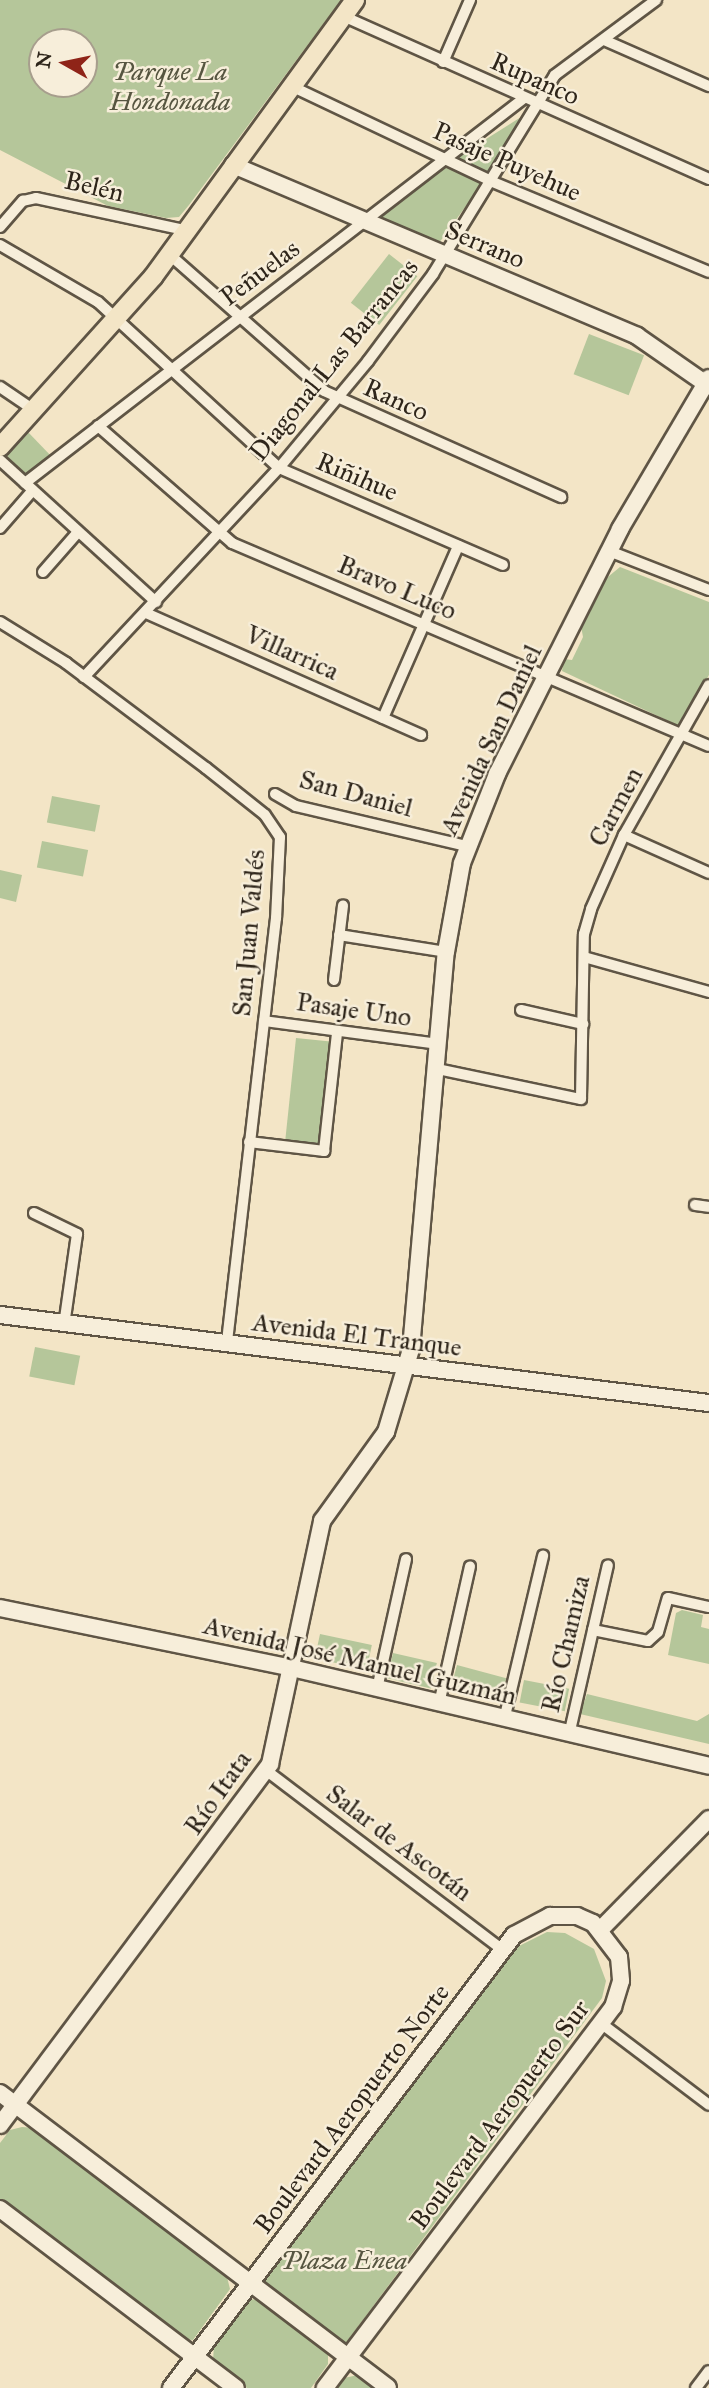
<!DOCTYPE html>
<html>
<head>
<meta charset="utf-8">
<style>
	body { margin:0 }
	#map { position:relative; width:709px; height:2388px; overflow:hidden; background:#f3e5c6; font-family:"IM FELL Great Primer",serif }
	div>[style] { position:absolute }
	.green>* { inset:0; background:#b5c69a; transform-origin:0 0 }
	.roads { filter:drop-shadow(2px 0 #5f5545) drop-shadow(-2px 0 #5f5545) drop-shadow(0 2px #5f5545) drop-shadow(0 -2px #5f5545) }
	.street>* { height:10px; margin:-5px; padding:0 5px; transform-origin:5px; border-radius:5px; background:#f7eeda }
	.secondary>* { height:16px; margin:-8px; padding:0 8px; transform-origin:8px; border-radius:8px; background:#f7eeda }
	.primary>* { height:18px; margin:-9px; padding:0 9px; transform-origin:9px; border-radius:9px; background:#f3e5c6 }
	span { translate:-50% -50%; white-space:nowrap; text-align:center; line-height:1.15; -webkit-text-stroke:5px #f7eeda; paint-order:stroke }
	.park-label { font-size:26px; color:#565540; font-style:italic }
	.street-label { font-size:26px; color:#2e251a }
	.north { position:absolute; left:28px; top:28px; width:70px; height:70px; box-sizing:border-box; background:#f7eeda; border:2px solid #a79e8d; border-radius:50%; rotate:279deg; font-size:19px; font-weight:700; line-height:28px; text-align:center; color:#2e251a }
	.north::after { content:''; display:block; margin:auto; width:24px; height:32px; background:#8f2418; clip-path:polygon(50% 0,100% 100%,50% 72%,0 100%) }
</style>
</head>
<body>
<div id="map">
	<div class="green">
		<i style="clip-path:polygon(evenodd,0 0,341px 0,189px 205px,179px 217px,166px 218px,108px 206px,0 150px,0 0,84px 42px,84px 84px,42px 84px,42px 42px,84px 42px)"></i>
		<i style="clip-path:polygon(529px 112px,488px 174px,456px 158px)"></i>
		<i style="clip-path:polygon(446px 167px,482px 184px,439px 243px,379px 219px)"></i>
		<i style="left:389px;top:254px;width:36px;height:62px;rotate:38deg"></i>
		<i style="left:589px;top:334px;width:59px;height:43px;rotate:21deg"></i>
		<i style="clip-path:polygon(27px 431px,53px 458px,27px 478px,4px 458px)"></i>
		<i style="clip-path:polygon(620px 567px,709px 602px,709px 675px,679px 726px,562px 671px,564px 659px,572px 660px,583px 637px,581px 626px,603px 581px)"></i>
		<i style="left:52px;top:796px;width:49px;height:27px;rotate:11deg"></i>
		<i style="left:42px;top:841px;width:47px;height:27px;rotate:11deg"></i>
		<i style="clip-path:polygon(0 870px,22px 875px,16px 902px,0 898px)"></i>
		<i style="left:296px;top:1038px;width:37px;height:104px;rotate:6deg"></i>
		<i style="left:35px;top:1347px;width:46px;height:30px;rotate:11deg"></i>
		<i style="clip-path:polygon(682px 1610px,703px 1615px,701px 1627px,709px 1629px,709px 1664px,668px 1655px,676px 1613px)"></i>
		<i style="left:320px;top:1634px;width:53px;height:25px;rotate:12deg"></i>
		<i style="left:393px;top:1653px;width:45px;height:26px;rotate:13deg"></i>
		<i style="left:457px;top:1665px;width:51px;height:25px;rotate:15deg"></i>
		<i style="left:524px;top:1680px;width:46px;height:23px;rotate:11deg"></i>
		<i style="clip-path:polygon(587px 1694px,697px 1721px,709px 1714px,709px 1744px,580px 1714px)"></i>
		<i style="clip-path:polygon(547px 1932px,565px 1933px,594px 1949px,606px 1981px,602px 1998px,345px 2344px,264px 2282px,517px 1947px)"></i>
		<i style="clip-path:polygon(22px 2127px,35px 2128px,227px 2277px,230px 2289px,193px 2340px,184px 2339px,0 2200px,0 2143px,10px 2130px)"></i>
		<i style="clip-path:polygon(250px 2299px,264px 2301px,328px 2352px,328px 2364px,311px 2388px,247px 2388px,213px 2360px,214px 2346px)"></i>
		<i style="clip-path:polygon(358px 2375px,375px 2388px,337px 2388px,344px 2378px)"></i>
	</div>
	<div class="roads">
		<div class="street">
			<i style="left:343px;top:16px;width:401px;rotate:24deg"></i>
			<i style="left:604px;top:40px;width:115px;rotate:23.7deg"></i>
			<i style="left:443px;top:62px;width:68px;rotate:-66.5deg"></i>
			<i style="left:291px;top:86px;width:224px;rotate:25.4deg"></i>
			<i style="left:493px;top:182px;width:234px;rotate:22.6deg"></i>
			<i style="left:0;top:227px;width:35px;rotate:-49deg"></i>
			<i style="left:23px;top:201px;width:13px;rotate:-13deg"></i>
			<i style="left:36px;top:198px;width:156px;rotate:12.2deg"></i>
			<i style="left:0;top:245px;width:113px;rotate:30.2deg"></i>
			<i style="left:98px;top:302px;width:246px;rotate:42.5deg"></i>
			<i style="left:279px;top:468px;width:244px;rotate:23.4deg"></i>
			<i style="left:170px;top:255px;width:205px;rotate:41.4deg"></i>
			<i style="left:324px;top:391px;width:260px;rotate:24.1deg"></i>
			<i style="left:0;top:387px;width:41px;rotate:34.1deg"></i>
			<i style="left:98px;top:426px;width:178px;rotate:41.1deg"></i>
			<i style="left:232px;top:543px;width:518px;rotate:23.05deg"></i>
			<i style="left:0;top:460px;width:211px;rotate:42.3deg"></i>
			<i style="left:25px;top:483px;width:629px;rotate:-37.64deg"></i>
			<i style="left:0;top:528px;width:50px;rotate:-49deg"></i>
			<i style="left:609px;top:551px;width:107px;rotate:21.3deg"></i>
			<i style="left:43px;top:572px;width:53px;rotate:-48.8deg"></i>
			<i style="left:146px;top:613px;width:301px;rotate:23.9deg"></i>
			<i style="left:0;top:622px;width:78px;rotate:31.8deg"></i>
			<i style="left:66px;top:663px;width:175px;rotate:36.9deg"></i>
			<i style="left:206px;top:768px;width:75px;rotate:38.5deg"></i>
			<i style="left:265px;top:815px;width:27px;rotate:56deg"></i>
			<i style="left:280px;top:837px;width:81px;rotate:92.8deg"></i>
			<i style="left:276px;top:918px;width:429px;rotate:96.6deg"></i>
			<i style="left:84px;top:677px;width:286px;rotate:-47deg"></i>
			<i style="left:279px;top:468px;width:139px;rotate:-50.2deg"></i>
			<i style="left:368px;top:361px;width:109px;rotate:-53.2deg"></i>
			<i style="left:433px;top:274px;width:233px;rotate:-58.5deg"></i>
			<i style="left:555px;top:75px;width:126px;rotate:-36.6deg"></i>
			<i style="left:383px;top:718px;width:188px;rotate:-66.4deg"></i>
			<i style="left:275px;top:794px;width:24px;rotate:30deg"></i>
			<i style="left:296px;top:806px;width:176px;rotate:13.2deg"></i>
			<i style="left:624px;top:835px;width:93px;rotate:24.1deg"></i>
			<i style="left:339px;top:935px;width:108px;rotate:9deg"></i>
			<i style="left:584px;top:957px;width:130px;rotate:15.6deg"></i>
			<i style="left:334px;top:980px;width:75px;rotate:-83.1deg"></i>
			<i style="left:521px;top:1010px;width:64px;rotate:12.7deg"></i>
			<i style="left:264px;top:1021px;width:177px;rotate:7.5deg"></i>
			<i style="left:437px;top:1069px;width:147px;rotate:11.8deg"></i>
			<i style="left:581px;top:1099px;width:165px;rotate:-89deg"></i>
			<i style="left:584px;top:934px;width:26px;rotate:-74deg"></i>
			<i style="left:591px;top:909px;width:81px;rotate:-66deg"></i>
			<i style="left:624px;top:835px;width:172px;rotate:-60.5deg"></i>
			<i style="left:249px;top:1142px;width:76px;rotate:6.8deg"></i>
			<i style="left:324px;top:1151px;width:119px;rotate:-83.7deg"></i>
			<i style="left:695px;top:1205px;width:14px;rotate:8deg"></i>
			<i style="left:34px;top:1213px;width:48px;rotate:26deg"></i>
			<i style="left:77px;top:1234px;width:92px;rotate:98.1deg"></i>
			<i style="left:593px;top:1630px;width:56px;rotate:11.3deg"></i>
			<i style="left:648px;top:1641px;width:13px;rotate:-42deg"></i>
			<i style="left:658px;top:1632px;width:35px;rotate:-74deg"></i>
			<i style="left:668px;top:1598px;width:42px;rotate:12.4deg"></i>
			<i style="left:377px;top:1689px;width:133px;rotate:-77.4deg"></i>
			<i style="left:439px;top:1704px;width:141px;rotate:-77.3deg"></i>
			<i style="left:504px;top:1720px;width:169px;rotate:-76.6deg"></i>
			<i style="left:569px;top:1735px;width:174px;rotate:-77.1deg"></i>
			<i style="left:267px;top:1771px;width:296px;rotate:37.2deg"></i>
			<i style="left:602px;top:2024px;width:134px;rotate:37.1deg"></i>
			<i style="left:696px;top:2388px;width:21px;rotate:-53deg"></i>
		</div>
		<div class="secondary">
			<i style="left:233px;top:165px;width:439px;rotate:22.9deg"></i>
			<i style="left:637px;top:336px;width:88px;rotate:34.8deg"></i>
			<i style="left:0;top:1315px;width:714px;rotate:7.08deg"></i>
			<i style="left:0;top:1608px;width:298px;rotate:11.6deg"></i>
			<i style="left:292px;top:1668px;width:428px;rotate:13.2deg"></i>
			<i style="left:601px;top:1929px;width:154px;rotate:-45.5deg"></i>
			<i style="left:0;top:2093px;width:487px;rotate:37.2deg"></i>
			<i style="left:0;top:2125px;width:451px;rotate:-53.2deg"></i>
			<i style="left:270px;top:1764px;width:249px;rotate:-77.9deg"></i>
			<i style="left:322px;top:1521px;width:110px;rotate:-54.3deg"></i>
			<i style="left:386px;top:1432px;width:87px;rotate:-73.2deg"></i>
			<i style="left:411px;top:1349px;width:399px;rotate:-85deg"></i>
			<i style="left:446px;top:952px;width:90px;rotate:-79.8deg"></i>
			<i style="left:462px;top:863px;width:96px;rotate:-68.5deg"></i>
			<i style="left:497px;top:774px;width:274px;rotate:-63.3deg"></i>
			<i style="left:620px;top:529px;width:175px;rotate:-59.5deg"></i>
			<i style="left:0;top:2209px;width:296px;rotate:37.2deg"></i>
			<i style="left:171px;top:2388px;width:568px;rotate:-52.87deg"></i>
			<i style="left:514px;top:1935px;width:41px;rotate:-27.8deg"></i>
			<i style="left:550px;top:1916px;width:27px"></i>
			<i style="left:577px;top:1916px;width:17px;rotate:24deg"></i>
			<i style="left:593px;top:1923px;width:43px;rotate:52.6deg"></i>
			<i style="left:619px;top:1957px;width:24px;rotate:85deg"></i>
			<i style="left:621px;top:1981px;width:27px;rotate:107deg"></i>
			<i style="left:613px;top:2007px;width:478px;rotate:127.1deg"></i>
		</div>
		<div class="primary">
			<i style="left:0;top:447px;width:229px;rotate:-48deg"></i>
			<i style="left:153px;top:277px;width:343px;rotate:-53.9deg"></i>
		</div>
	</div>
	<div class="park-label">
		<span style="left:170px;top:87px">Parque La<br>Hondonada</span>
		<span style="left:344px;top:2261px">Plaza Enea</span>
	</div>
	<div class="street-label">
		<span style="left:535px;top:79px;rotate:24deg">Rupanco</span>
		<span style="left:507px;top:162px;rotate:24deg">Pasaje Puyehue</span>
		<span style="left:94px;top:187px;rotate:13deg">Belén</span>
		<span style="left:485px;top:245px;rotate:23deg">Serrano</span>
		<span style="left:260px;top:273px;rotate:-37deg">Peñuelas</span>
		<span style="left:334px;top:360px;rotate:-51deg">Diagonal Las Barrancas</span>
		<span style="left:396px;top:400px;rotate:24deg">Ranco</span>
		<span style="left:357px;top:477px;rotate:23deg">Riñihue</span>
		<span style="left:397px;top:588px;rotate:23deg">Bravo Luco</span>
		<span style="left:292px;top:653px;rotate:24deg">Villarrica</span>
		<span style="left:491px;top:740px;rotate:-65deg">Avenida San Daniel</span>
		<span style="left:356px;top:794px;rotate:15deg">San Daniel</span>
		<span style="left:616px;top:807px;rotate:-62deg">Carmen</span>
		<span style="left:249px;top:933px;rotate:-85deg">San Juan Valdés</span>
		<span style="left:354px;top:1010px;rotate:8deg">Pasaje Uno</span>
		<span style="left:357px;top:1335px;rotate:7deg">Avenida El Tranque</span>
		<span style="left:566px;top:1644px;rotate:-77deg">Río Chamiza</span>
		<span style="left:360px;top:1661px;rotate:13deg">Avenida José Manuel Guzmán</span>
		<span style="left:218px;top:1793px;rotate:-55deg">Río Itata</span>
		<span style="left:399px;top:1843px;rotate:37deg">Salar de Ascotán</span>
		<span style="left:352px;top:2109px;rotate:-53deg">Boulevard Aeropuerto Norte</span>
		<span style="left:500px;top:2115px;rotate:-53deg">Boulevard Aeropuerto Sur</span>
	</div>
	<div class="north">N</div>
</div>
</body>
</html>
